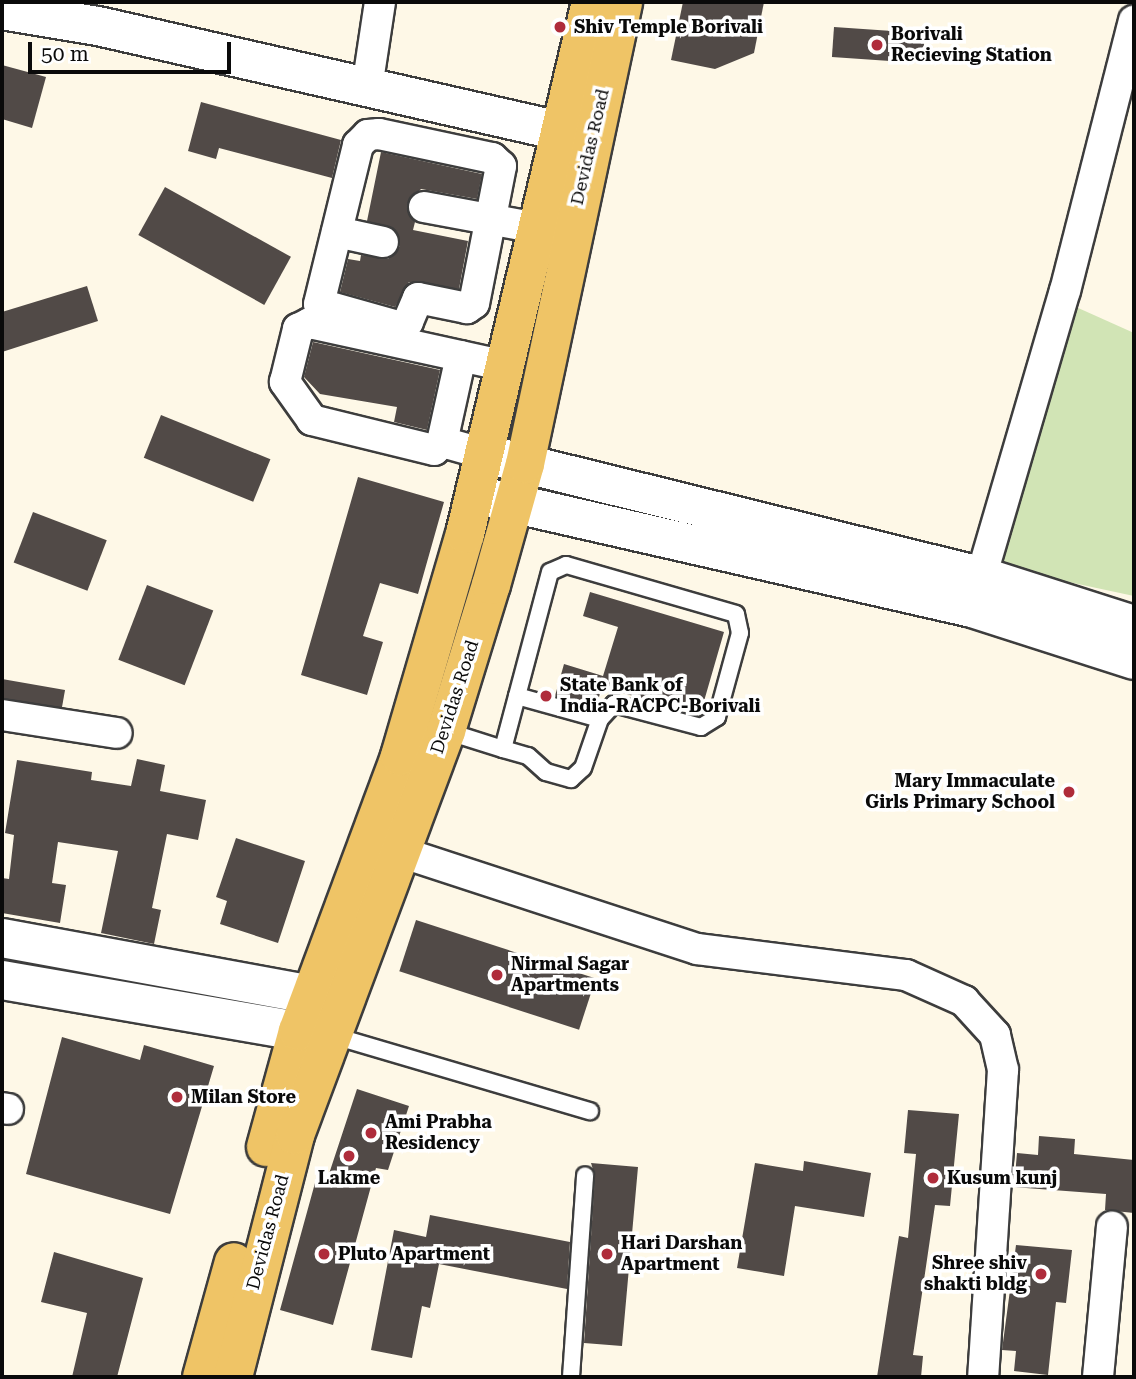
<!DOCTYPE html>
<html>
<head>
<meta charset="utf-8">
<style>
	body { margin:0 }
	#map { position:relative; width:1136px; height:1379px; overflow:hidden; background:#fef8e7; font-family:"Roboto Serif",serif }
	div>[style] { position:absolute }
	.green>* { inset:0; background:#d1e4b5 }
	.building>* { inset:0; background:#514a47; transform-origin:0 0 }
	.roads { filter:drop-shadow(2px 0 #3d3d3d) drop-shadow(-2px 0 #3d3d3d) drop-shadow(0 2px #3d3d3d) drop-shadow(0 -2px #3d3d3d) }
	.service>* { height:16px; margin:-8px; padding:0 8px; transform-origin:8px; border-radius:8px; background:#fff }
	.minor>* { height:30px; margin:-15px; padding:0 15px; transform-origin:15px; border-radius:15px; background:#fff }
	.tertiary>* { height:38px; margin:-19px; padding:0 19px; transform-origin:19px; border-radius:19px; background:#fff }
	.primary>* { height:38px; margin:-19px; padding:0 19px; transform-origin:19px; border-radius:19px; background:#efc466 }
	.dots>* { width:19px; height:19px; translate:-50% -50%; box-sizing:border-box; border:4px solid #fff; border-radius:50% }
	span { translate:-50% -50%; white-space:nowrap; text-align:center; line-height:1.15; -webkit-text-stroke:7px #fff; paint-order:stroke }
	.poi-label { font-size:18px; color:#0a0a0a; font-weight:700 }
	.left { translate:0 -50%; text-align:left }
	.right { translate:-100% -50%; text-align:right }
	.street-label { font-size:18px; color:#0a0a0a }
	.frame { position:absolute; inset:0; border:4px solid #0a0a0a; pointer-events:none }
	.scale { position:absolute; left:28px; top:42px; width:203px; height:32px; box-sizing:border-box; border:4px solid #0a0a0a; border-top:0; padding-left:9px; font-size:21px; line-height:24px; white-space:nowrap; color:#0a0a0a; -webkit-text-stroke:5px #fff; paint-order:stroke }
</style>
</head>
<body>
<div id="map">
	<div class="green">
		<i style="clip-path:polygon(1076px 307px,1134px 333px,1134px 596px,999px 567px)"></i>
	</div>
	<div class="building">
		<i style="clip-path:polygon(683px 2px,764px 2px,754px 53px,715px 69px,671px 60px)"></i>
		<i style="left:834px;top:27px;width:91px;height:30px;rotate:4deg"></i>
		<i style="clip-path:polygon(2px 65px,46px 77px,32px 128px,2px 119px)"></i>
		<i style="clip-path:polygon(201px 102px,341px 140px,332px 178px,219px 148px,216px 159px,188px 151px)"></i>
		<i style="clip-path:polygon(381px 152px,482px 174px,477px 199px,421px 189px,407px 204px,415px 222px,413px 230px,468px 241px,459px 289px,409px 282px,395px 307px,340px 292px,348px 259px,360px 261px,361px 255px,388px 259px,400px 246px,394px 229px,367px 221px)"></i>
		<i style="left:165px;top:187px;width:144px;height:55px;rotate:29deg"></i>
		<i style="clip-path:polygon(87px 286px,98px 321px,2px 352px,2px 312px)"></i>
		<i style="clip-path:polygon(313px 342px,440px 370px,427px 430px,394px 422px,397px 407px,320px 394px,304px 377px)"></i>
		<i style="left:161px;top:415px;width:118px;height:46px;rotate:22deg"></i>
		<i style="clip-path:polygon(358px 477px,444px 502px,418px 594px,380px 583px,363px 636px,383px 642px,367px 695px,301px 675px)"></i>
		<i style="left:33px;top:512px;width:79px;height:54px;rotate:21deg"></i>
		<i style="left:147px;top:585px;width:71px;height:80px;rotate:21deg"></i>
		<i style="clip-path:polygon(590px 592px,724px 632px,700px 715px,602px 687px,596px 707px,555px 696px,564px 664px,603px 676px,618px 627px,583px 616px)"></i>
		<i style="left:2px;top:679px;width:64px;height:19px;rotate:10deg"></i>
		<i style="clip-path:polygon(137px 759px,165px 765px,160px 791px,206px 800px,198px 840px,167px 834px,152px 908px,161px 910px,154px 944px,101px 933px,118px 851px,58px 842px,52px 883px,66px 885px,60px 923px,2px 913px,2px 878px,9px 879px,14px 835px,5px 833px,17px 760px,92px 772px,91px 780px,131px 786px)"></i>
		<i style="clip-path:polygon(236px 838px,305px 861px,278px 943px,220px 924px,227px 901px,216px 897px)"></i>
		<i style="left:416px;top:920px;width:189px;height:54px;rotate:18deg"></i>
		<i style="clip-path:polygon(62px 1037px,140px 1060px,144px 1045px,214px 1066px,170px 1214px,26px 1174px)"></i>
		<i style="clip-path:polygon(357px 1089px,409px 1106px,388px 1170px,376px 1168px,333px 1325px,280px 1310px,315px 1183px,325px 1186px)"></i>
		<i style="clip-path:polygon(908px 1110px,959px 1114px,950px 1206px,935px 1205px,913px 1355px,923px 1356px,921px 1377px,877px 1377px,899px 1236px,908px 1238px,916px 1154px,904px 1153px)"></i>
		<i style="clip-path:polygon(1039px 1136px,1075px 1139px,1074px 1154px,1134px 1160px,1134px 1213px,1105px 1210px,1106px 1194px,1014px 1187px,1017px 1153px,1038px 1155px)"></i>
		<i style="clip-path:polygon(804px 1161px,871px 1173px,864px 1217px,795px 1206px,784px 1276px,737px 1268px,755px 1163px,803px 1171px)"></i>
		<i style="clip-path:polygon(591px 1163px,638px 1167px,622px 1346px,584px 1343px,595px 1176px)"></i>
		<i style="clip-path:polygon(430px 1215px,570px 1242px,567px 1289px,439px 1264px,430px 1308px,422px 1306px,412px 1358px,371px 1350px,394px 1230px,426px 1237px)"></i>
		<i style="clip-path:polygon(1016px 1245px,1072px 1250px,1066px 1303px,1056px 1302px,1048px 1375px,1014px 1371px,1016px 1351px,1002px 1350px)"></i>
		<i style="clip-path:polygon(54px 1252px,143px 1278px,117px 1377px,72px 1377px,87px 1313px,41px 1302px)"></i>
	</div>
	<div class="roads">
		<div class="service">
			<i style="left:517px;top:696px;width:86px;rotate:15.5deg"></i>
			<i style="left:446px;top:731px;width:60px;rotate:17.5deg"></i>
			<i style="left:503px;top:749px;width:26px;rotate:16deg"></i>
			<i style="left:528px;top:756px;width:24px;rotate:42deg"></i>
			<i style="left:546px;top:772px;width:26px;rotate:16deg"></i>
			<i style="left:571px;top:779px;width:16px;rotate:-43deg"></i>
			<i style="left:583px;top:768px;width:52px;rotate:-70.9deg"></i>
			<i style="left:600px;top:719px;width:21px;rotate:-47deg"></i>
			<i style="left:614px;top:704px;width:90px;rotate:14.8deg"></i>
			<i style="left:701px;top:727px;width:19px;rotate:-32deg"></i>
			<i style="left:717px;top:717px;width:87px;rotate:-74.7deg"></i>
			<i style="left:740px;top:633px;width:19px;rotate:-102deg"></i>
			<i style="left:736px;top:614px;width:177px;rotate:-163.9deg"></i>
			<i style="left:566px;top:565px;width:17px;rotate:156deg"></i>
			<i style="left:550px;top:572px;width:183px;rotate:104.9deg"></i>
			<i style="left:331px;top:1035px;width:270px;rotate:16.4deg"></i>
			<i style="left:571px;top:1377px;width:202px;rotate:-86deg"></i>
		</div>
		<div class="minor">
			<i style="left:367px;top:88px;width:87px;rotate:-81.4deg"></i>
			<i style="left:379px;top:134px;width:116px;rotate:12deg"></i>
			<i style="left:492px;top:158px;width:12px;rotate:42deg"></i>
			<i style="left:501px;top:166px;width:140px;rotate:101.1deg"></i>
			<i style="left:474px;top:303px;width:9px;rotate:144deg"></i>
			<i style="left:467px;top:308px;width:50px;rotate:-168.5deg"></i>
			<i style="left:418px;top:298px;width:26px;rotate:113deg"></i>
			<i style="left:408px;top:322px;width:9px;rotate:144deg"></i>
			<i style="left:401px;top:327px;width:85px;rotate:-164.3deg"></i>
			<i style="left:319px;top:304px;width:164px;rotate:-76.2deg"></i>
			<i style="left:358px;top:145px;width:14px;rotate:-45deg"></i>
			<i style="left:368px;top:135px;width:11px;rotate:-5deg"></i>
			<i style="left:424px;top:207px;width:115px;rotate:10.5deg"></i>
			<i style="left:337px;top:232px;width:47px;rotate:12.3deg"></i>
			<i style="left:442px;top:442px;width:88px;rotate:-77.5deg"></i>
			<i style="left:485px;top:454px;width:45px;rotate:-164.4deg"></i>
			<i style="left:442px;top:442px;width:11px;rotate:135deg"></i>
			<i style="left:434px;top:450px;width:126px;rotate:-166.2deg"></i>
			<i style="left:312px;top:420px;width:47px;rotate:-125.4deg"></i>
			<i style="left:285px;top:382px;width:55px;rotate:-76.2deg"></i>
			<i style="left:298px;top:329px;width:13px;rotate:-27deg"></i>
			<i style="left:310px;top:323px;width:200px;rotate:12.4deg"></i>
			<i style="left:975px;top:598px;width:320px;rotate:-73.7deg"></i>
			<i style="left:1065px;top:291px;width:279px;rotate:-75.7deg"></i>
			<i style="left:2px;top:715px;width:116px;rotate:8.9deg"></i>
			<i style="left:400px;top:852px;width:312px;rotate:18.1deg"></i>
			<i style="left:697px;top:949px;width:211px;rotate:7.1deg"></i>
			<i style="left:906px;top:975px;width:64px;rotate:24.1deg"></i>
			<i style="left:964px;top:1001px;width:46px;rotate:47.6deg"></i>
			<i style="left:995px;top:1035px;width:36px;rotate:77deg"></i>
			<i style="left:1003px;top:1070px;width:308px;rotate:93.7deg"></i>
			<i style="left:2px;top:1108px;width:6px;rotate:9deg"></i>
			<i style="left:1098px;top:1377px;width:151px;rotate:-84.7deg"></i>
		</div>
		<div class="tertiary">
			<i style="left:2px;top:10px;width:97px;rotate:9.5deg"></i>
			<i style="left:98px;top:26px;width:506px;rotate:12.8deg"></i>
			<i style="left:485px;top:454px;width:510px;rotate:13.85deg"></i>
			<i style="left:980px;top:576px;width:162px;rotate:17.7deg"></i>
			<i style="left:481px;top:496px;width:504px;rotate:12.85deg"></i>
			<i style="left:972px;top:608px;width:170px;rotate:17.8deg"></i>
			<i style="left:2px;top:938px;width:315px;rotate:10.4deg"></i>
			<i style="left:2px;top:980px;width:300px;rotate:9.8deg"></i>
		</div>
		<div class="primary">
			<i style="left:266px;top:1147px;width:120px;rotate:-74.6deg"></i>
			<i style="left:298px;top:1031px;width:293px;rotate:-69.6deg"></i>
			<i style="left:400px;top:756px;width:231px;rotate:-73.7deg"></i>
			<i style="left:465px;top:534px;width:547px;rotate:-76.68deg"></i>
			<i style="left:202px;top:1377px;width:119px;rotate:-74.5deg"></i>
			<i style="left:233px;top:1377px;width:250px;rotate:-75.6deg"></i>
			<i style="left:295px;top:1135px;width:431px;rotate:-69.5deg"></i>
			<i style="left:446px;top:731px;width:153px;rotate:-72.9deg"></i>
			<i style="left:491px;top:585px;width:126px;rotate:-74.3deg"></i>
			<i style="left:525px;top:464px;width:472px;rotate:-78deg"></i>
		</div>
	</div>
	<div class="dots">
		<i style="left:560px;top:27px;background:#af2c3b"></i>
		<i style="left:877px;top:45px;background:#af2c3b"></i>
		<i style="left:546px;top:696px;background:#af2c3b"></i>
		<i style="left:1069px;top:792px;background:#af2c3b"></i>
		<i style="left:497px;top:975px;background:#af2c3b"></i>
		<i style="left:177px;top:1097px;background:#af2c3b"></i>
		<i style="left:371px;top:1133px;background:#af2c3b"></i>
		<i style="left:349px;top:1156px;background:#af2c3b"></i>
		<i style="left:933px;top:1178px;background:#af2c3b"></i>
		<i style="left:324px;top:1254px;background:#af2c3b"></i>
		<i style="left:607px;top:1254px;background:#af2c3b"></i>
		<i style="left:1041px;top:1274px;background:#af2c3b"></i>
	</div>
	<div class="poi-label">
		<span class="left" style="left:574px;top:27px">Shiv Temple Borivali</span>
		<span class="left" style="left:891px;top:45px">Borivali<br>Recieving Station</span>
		<span class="left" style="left:560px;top:696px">State Bank of<br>India-RACPC-Borivali</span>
		<span class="right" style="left:1055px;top:792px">Mary Immaculate<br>Girls Primary School</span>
		<span class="left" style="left:511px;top:975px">Nirmal Sagar<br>Apartments</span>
		<span class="left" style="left:191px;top:1097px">Milan Store</span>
		<span class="left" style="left:385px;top:1133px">Ami Prabha<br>Residency</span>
		<span style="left:349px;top:1178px">Lakme</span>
		<span class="left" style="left:947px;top:1178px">Kusum kunj</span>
		<span class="left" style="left:621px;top:1254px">Hari Darshan<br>Apartment</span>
		<span class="left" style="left:338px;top:1254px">Pluto Apartment</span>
		<span class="right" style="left:1027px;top:1274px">Shree shiv<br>shakti bldg</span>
	</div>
	<div class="street-label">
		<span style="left:590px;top:147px;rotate:-77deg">Devidas Road</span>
		<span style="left:455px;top:697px;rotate:-72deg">Devidas Road</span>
		<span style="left:268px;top:1232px;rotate:-75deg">Devidas Road</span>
	</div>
	<div class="frame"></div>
	<div class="scale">50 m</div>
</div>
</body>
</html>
